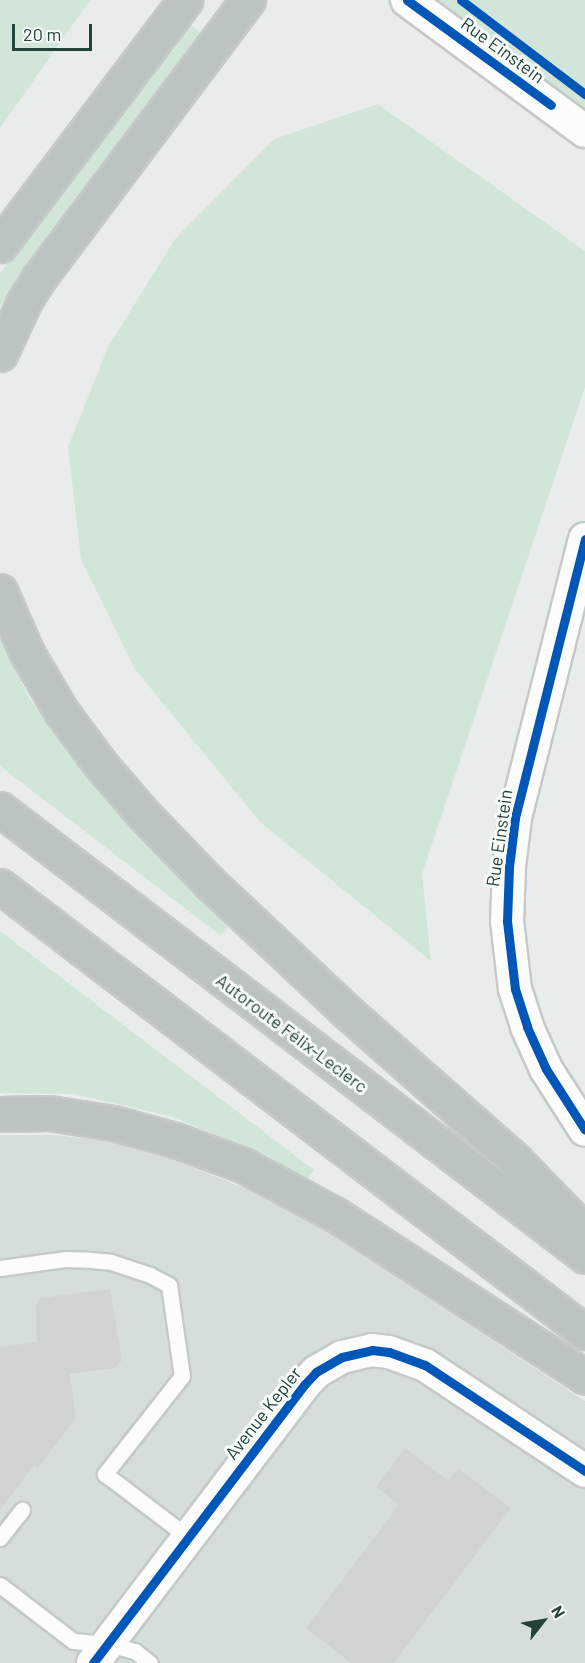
<!DOCTYPE html>
<html>
<head>
<meta charset="utf-8">
<style>
	body { margin:0 }
	#map { position:relative; width:585px; height:1663px; overflow:hidden; background:#e8edeb; font-family:Barlow,sans-serif }
	div>[style] { position:absolute }
	.built>* { inset:0; background:#d6dedb }
	.green>* { inset:0; background:#d1e6d8 }
	.building>* { inset:0; background:#cfd4d2 }
	.roads { filter:drop-shadow(2px 0 #c5cac8) drop-shadow(-2px 0 #c5cac8) drop-shadow(0 2px #c5cac8) drop-shadow(0 -2px #c5cac8) }
	.service>* { height:15px; margin:-7.5px; padding:0 7.5px; transform-origin:7.5px; border-radius:7.5px; background:#fcfcfc }
	.minor>* { height:32px; margin:-16px; padding:0 16px; transform-origin:16px; border-radius:16px; background:#fcfcfc }
	.motorway>* { height:33px; margin:-16.5px; padding:0 16.5px; transform-origin:16.5px; border-radius:16.5px; background:#bcc4c2 }
	.cycleway>* { height:9px; margin:-4.5px; padding:0 4.5px; transform-origin:4.5px; border-radius:4.5px; background:#0057b8 }
	span { translate:-50% -50%; white-space:nowrap; text-align:center; line-height:1.15; -webkit-text-stroke:6px #f7fbf9; paint-order:stroke }
	.street-label { font-size:18px; color:#24423a }
	.north { position:absolute; left:513px; top:1591px; width:60px; height:60px; -webkit-text-stroke:4px #f7fbf9; paint-order:stroke; rotate:59deg; font-size:16px; font-weight:700; line-height:24px; text-align:center; color:#24423a }
	.north::after { content:''; display:block; margin:auto; width:21px; height:27px; background:#24423a; clip-path:polygon(50% 0,100% 100%,50% 72%,0 100%) }
	.scale { position:absolute; left:12px; top:24px; width:80px; height:27px; box-sizing:border-box; border:3px solid #24423a; border-top:0; padding-left:8px; font-size:18px; line-height:21px; white-space:nowrap; color:#24423a; -webkit-text-stroke:4px #f7fbf9; paint-order:stroke }
</style>
</head>
<body>
<div id="map">
	<div class="built">
		<i style="clip-path:polygon(0 1135px,53px 1135px,101px 1140px,168px 1158px,247px 1189px,322px 1229px,585px 1401px,585px 1663px,0 1663px)"></i>
	</div>
	<div class="green">
		<i style="clip-path:polygon(0 0,90px 0,0 128px)"></i>
		<i style="clip-path:polygon(430px 0,585px 0,585px 121px)"></i>
		<i style="clip-path:polygon(188px 22px,202px 34px,21px 271px,0 307px,0 273px)"></i>
		<i style="clip-path:polygon(378px 104px,585px 251px,585px 387px,422px 874px,431px 961px,260px 822px,134px 668px,81px 559px,68px 447px,108px 347px,175px 239px,274px 139px)"></i>
		<i style="clip-path:polygon(0 639px,28px 696px,67px 752px,111px 806px,166px 864px,230px 924px,221px 936px,0 766px)"></i>
		<i style="clip-path:polygon(0 931px,314px 1170px,306px 1181px,266px 1155px,170px 1116px,74px 1094px,0 1093px)"></i>
	</div>
	<div class="building">
		<i style="clip-path:polygon(110px 1289px,122px 1360px,115px 1368px,70px 1374px,76px 1418px,38px 1468px,34px 1465px,0 1510px,0 1347px,37px 1342px,36px 1305px,40px 1298px)"></i>
		<i style="clip-path:polygon(405px 1448px,449px 1481px,458px 1468px,511px 1508px,394px 1663px,351px 1663px,306px 1628px,399px 1505px,376px 1487px)"></i>
	</div>
	<div class="roads">
		<div class="service">
			<i style="left:0;top:1268px;width:67px;rotate:-7.8deg"></i>
			<i style="left:66px;top:1259px;width:24px;rotate:2deg"></i>
			<i style="left:90px;top:1260px;width:21px;rotate:5deg"></i>
			<i style="left:111px;top:1262px;width:41px;rotate:18.4deg"></i>
			<i style="left:150px;top:1275px;width:21px;rotate:28deg"></i>
			<i style="left:169px;top:1285px;width:92px;rotate:81.9deg"></i>
			<i style="left:182px;top:1376px;width:125px;rotate:128.2deg"></i>
			<i style="left:105px;top:1474px;width:104px;rotate:37.2deg"></i>
			<i style="left:0;top:1538px;width:36px;rotate:-52deg"></i>
			<i style="left:0;top:1585px;width:92px;rotate:37.5deg"></i>
			<i style="left:73px;top:1641px;width:35px;rotate:5deg"></i>
			<i style="left:108px;top:1644px;width:28px;rotate:15deg"></i>
			<i style="left:135px;top:1651px;width:19px;rotate:39deg"></i>
		</div>
		<div class="minor">
			<i style="left:407px;top:0;width:221px;rotate:36.4deg"></i>
			<i style="left:585px;top:539px;width:288px;rotate:104.1deg"></i>
			<i style="left:515px;top:818px;width:49px;rotate:97deg"></i>
			<i style="left:509px;top:867px;width:54px;rotate:92.1deg"></i>
			<i style="left:507px;top:921px;width:68px;rotate:83.3deg"></i>
			<i style="left:515px;top:989px;width:40px;rotate:72deg"></i>
			<i style="left:527px;top:1027px;width:46px;rotate:65.7deg"></i>
			<i style="left:546px;top:1069px;width:72px;rotate:57.4deg"></i>
			<i style="left:93px;top:1663px;width:350px;rotate:-52.8deg"></i>
			<i style="left:305px;top:1384px;width:16px;rotate:-47deg"></i>
			<i style="left:316px;top:1372px;width:30px;rotate:-30deg"></i>
			<i style="left:342px;top:1357px;width:31px;rotate:-13deg"></i>
			<i style="left:372px;top:1350px;width:17px;rotate:7deg"></i>
			<i style="left:389px;top:1352px;width:38px;rotate:20deg"></i>
			<i style="left:425px;top:1365px;width:192px;rotate:33.5deg"></i>
		</div>
		<div class="motorway">
			<i style="left:0;top:245px;width:307px;rotate:-52.9deg"></i>
			<i style="left:0;top:354px;width:60px;rotate:-65.2deg"></i>
			<i style="left:25px;top:300px;width:26px;rotate:-58deg"></i>
			<i style="left:39px;top:278px;width:348px;rotate:-53.1deg"></i>
			<i style="left:0;top:591px;width:68px;rotate:66.5deg"></i>
			<i style="left:27px;top:653px;width:67px;rotate:59.6deg"></i>
			<i style="left:61px;top:711px;width:67px;rotate:53.5deg"></i>
			<i style="left:101px;top:765px;width:67px;rotate:49.2deg"></i>
			<i style="left:145px;top:816px;width:95px;rotate:45.9deg"></i>
			<i style="left:211px;top:884px;width:184px;rotate:43.2deg"></i>
			<i style="left:345px;top:1010px;width:228px;rotate:41.4deg"></i>
			<i style="left:516px;top:1161px;width:99px;rotate:45.8deg"></i>
			<i style="left:0;top:809px;width:736px;rotate:37.38deg"></i>
			<i style="left:0;top:886px;width:736px;rotate:37.32deg"></i>
			<i style="left:0;top:1114px;width:49px;rotate:-1.2deg"></i>
			<i style="left:49px;top:1113px;width:65px;rotate:8.9deg"></i>
			<i style="left:113px;top:1123px;width:64px;rotate:15.3deg"></i>
			<i style="left:175px;top:1140px;width:72px;rotate:20.2deg"></i>
			<i style="left:243px;top:1165px;width:106px;rotate:28.3deg"></i>
			<i style="left:336px;top:1215px;width:297px;rotate:33deg"></i>
		</div>
	</div>
	<div class="cycleway">
		<i style="left:407px;top:0;width:178px;rotate:36.1deg"></i>
		<i style="left:461px;top:0;width:156px;rotate:37.2deg"></i>
		<i style="left:585px;top:539px;width:288px;rotate:104.1deg"></i>
		<i style="left:515px;top:818px;width:49px;rotate:97deg"></i>
		<i style="left:509px;top:867px;width:54px;rotate:92.1deg"></i>
		<i style="left:507px;top:921px;width:68px;rotate:83.3deg"></i>
		<i style="left:515px;top:989px;width:40px;rotate:72deg"></i>
		<i style="left:527px;top:1027px;width:46px;rotate:65.7deg"></i>
		<i style="left:546px;top:1069px;width:72px;rotate:57.4deg"></i>
		<i style="left:93px;top:1663px;width:350px;rotate:-52.8deg"></i>
		<i style="left:305px;top:1384px;width:16px;rotate:-47deg"></i>
		<i style="left:316px;top:1372px;width:30px;rotate:-30deg"></i>
		<i style="left:342px;top:1357px;width:31px;rotate:-13deg"></i>
		<i style="left:372px;top:1350px;width:17px;rotate:7deg"></i>
		<i style="left:389px;top:1352px;width:38px;rotate:20deg"></i>
		<i style="left:425px;top:1365px;width:192px;rotate:33.5deg"></i>
	</div>
	<div class="street-label">
		<span style="left:503px;top:50px;rotate:36deg">Rue Einstein</span>
		<span style="left:499px;top:838px;rotate:-82deg">Rue Einstein</span>
		<span style="left:292px;top:1033px;rotate:37deg">Autoroute Félix-Leclerc</span>
		<span style="left:263px;top:1413px;rotate:-52deg">Avenue Kepler</span>
	</div>
	<div class="north">N</div>
	<div class="scale">20 m</div>
</div>
</body>
</html>
